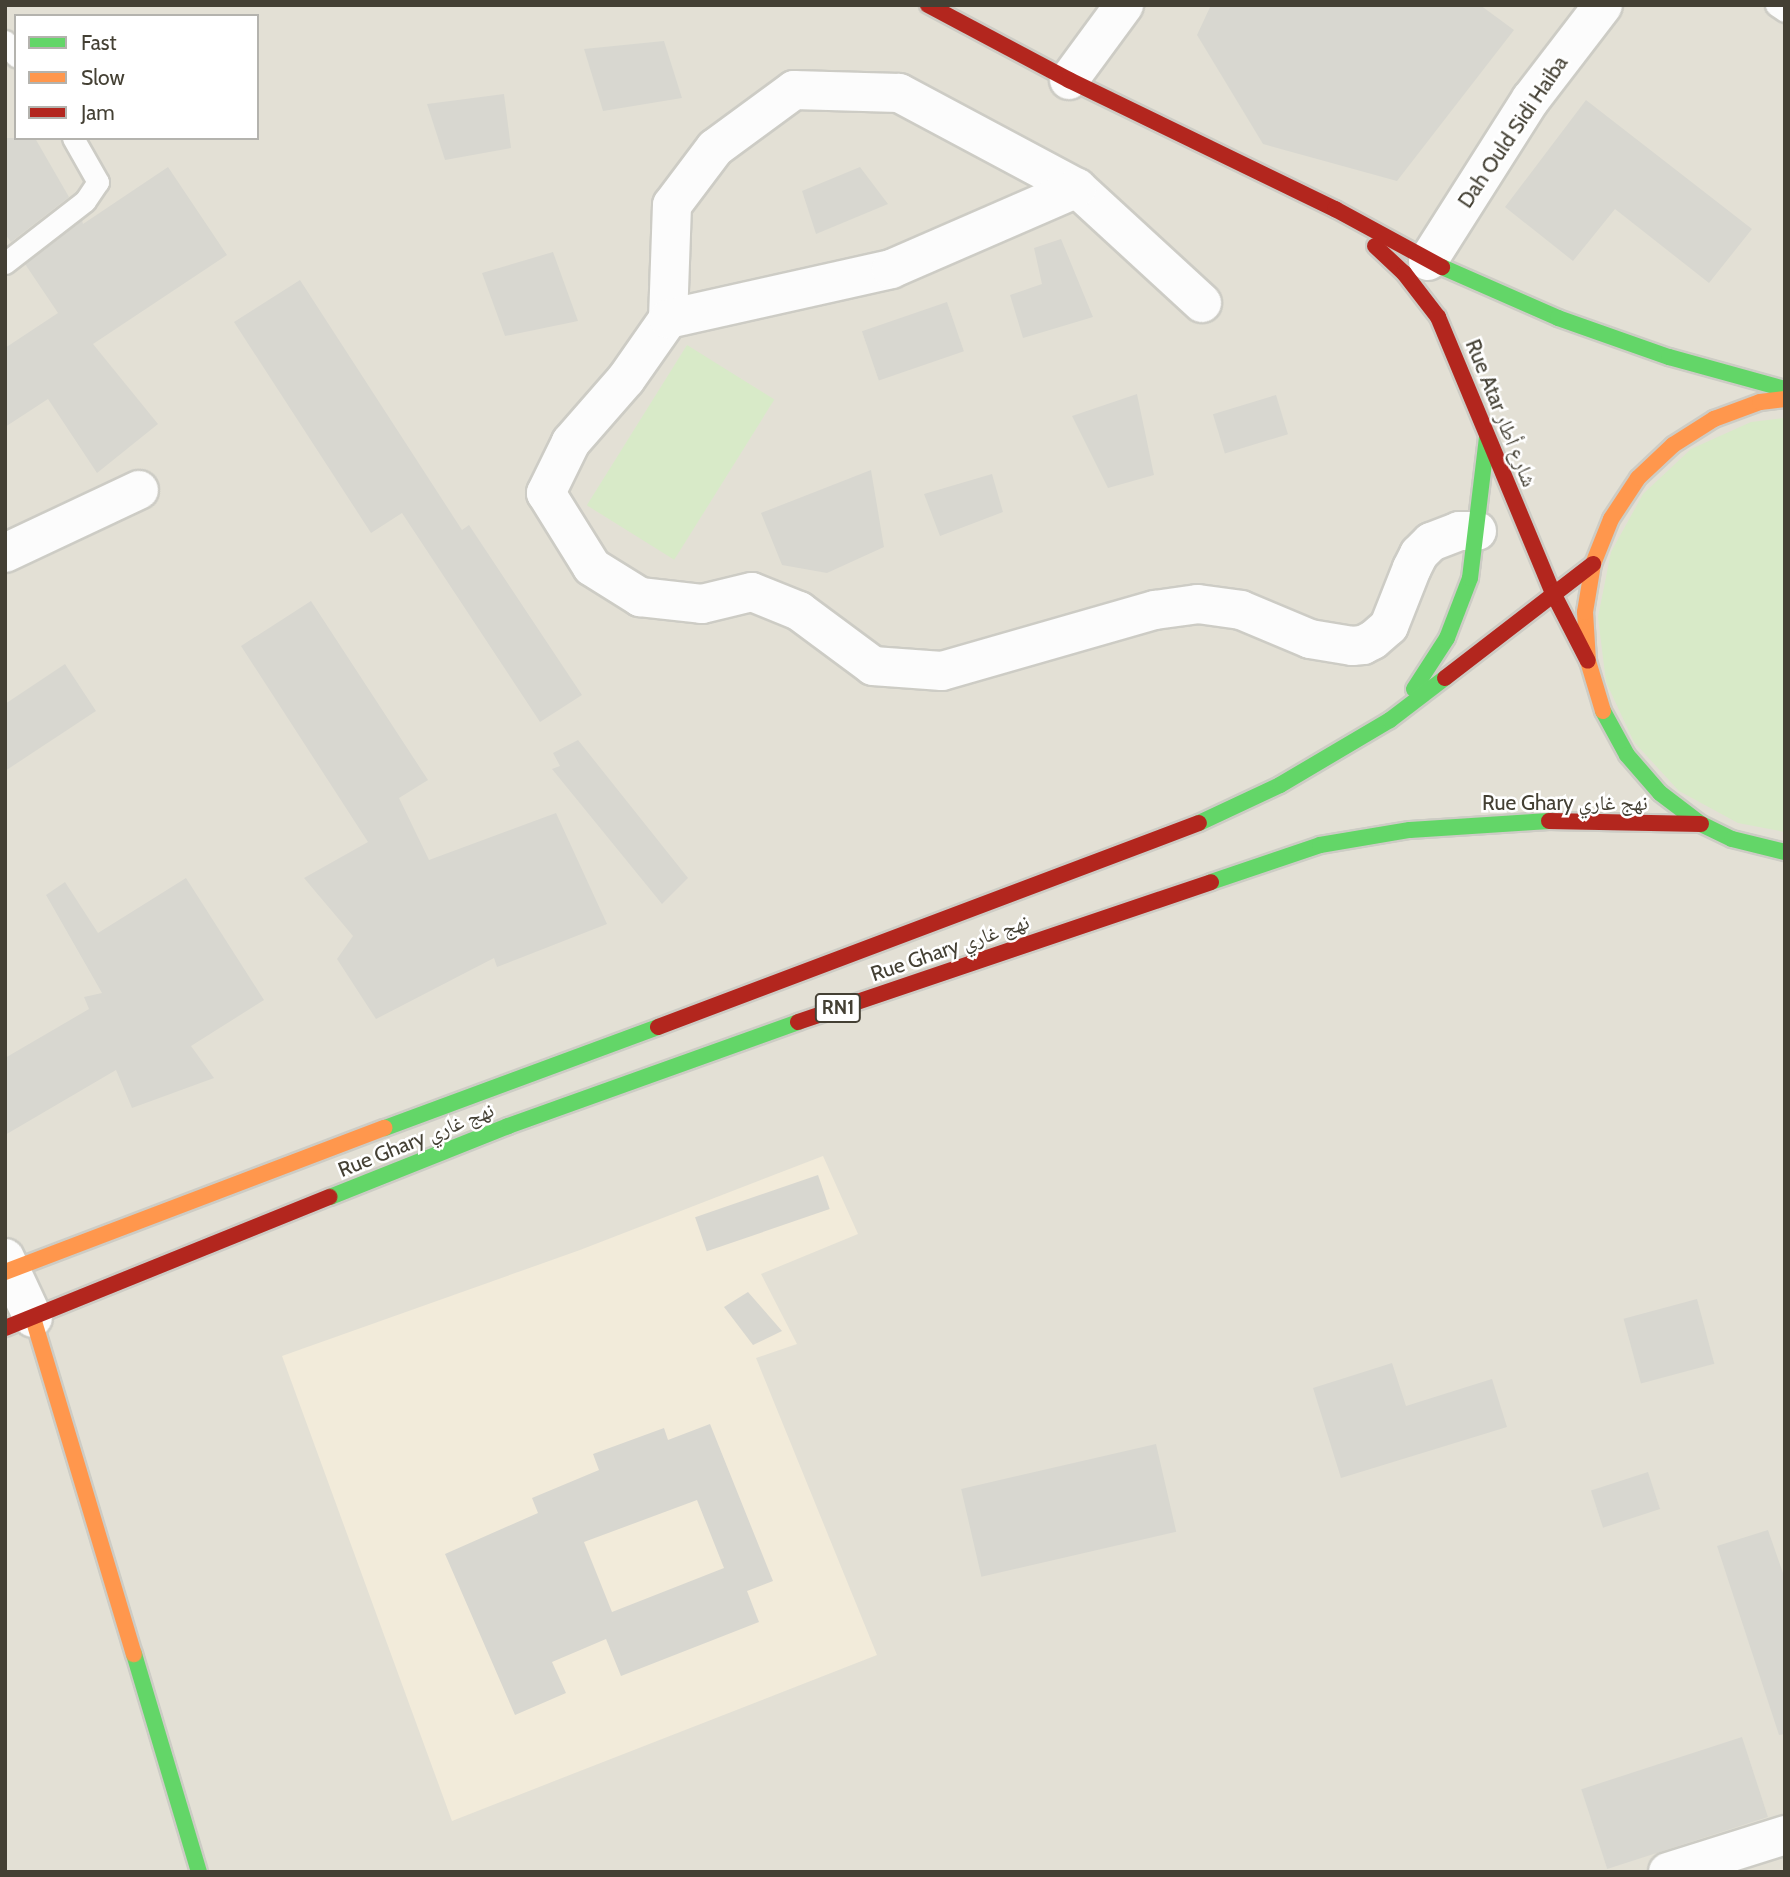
<!DOCTYPE html>
<html>
<head>
<meta charset="utf-8">
<style>
	body { margin:0 }
	#map { position:relative; width:1790px; height:1877px; overflow:hidden; background:#eeeee8; font-family:Cabin,"Noto Naskh Arabic",sans-serif }
	div>[style] { position:absolute }
	.residential>* { inset:0; background:#e3e0d5 }
	.commercial>* { inset:0; background:#f2ebda }
	.green>* { inset:0; background:#d8eac8; transform-origin:0 0 }
	.building>* { inset:0; background:#d8d7d0; transform-origin:0 0 }
	.roads { filter:drop-shadow(2px 0 #cdccc5) drop-shadow(-2px 0 #cdccc5) drop-shadow(0 2px #cdccc5) drop-shadow(0 -2px #cdccc5) }
	.lane>* { height:21px; margin:-10.5px; padding:0 10.5px; transform-origin:10.5px; border-radius:10.5px; background:#fcfcfc }
	.street>* { height:38px; margin:-19px; padding:0 19px; transform-origin:19px; border-radius:19px; background:#fcfcfc }
	.fast>* { height:16px; margin:-8px; padding:0 8px; transform-origin:8px; border-radius:8px; background:#63d668 }
	.slow>* { height:16px; margin:-8px; padding:0 8px; transform-origin:8px; border-radius:8px; background:#ff974d }
	.jam>* { height:16px; margin:-8px; padding:0 8px; transform-origin:8px; border-radius:8px; background:#b3261e }
	span { translate:-50% -50%; white-space:nowrap; text-align:center; line-height:1.15; -webkit-text-stroke:5px #fff; paint-order:stroke }
	.shield-label span { padding:2px 5px; background:#fff; border:2px solid; border-radius:5px; -webkit-text-stroke-width:0 }
	.shield-label { font-size:19px; color:#444034; font-weight:700 }
	.street-label { font-size:21px; color:#444034 }
	.frame { position:absolute; inset:0; border:7px solid #444034; pointer-events:none }
	.legend { position:absolute; left:14px; top:14px; width:245px; height:126px; box-sizing:border-box; background:#fff; border:2px solid #b4b3ae; margin:0; padding:9px 12px; list-style:none; font-size:21px; color:#444034 }
	.legend li { display:flex; align-items:center; gap:14px; height:35px }
	.legend b { width:35px; border:2px solid #b4b3ae }
</style>
</head>
<body>
<div id="map">
	<div class="residential">
		<i style="clip-path:polygon(evenodd,5px 5px,1785px 5px,1785px 1872px,5px 1872px,5px 5px,16px 16px,257px 16px,257px 138px,16px 138px,16px 16px)"></i>
	</div>
	<div class="commercial">
		<i style="clip-path:polygon(823px 1156px,858px 1234px,761px 1274px,797px 1344px,756px 1358px,877px 1655px,452px 1821px,282px 1356px,580px 1250px)"></i>
	</div>
	<div class="green">
		<i style="left:687px;top:345px;width:103px;height:189px;rotate:32deg"></i>
		<i style="clip-path:polygon(1785px 418px,1785px 832px,1738px 823px,1679px 791px,1634px 742px,1606px 682px,1598px 617px,1611px 552px,1643px 494px,1691px 449px,1751px 422px)"></i>
	</div>
	<div class="building">
		<i style="clip-path:polygon(1211px 5px,1480px 5px,1514px 30px,1397px 181px,1263px 144px,1197px 35px)"></i>
		<i style="clip-path:polygon(664px 41px,682px 98px,603px 111px,584px 49px)"></i>
		<i style="clip-path:polygon(504px 94px,511px 148px,445px 160px,427px 104px)"></i>
		<i style="clip-path:polygon(1586px 100px,1752px 229px,1709px 283px,1615px 209px,1573px 261px,1505px 207px)"></i>
		<i style="clip-path:polygon(5px 138px,35px 138px,69px 197px,11px 242px,5px 234px)"></i>
		<i style="clip-path:polygon(168px 167px,227px 255px,93px 344px,158px 424px,97px 473px,48px 399px,5px 427px,5px 348px,58px 313px,25px 264px,82px 220px,83px 224px)"></i>
		<i style="clip-path:polygon(860px 167px,888px 204px,816px 234px,802px 191px)"></i>
		<i style="clip-path:polygon(1061px 239px,1093px 317px,1023px 338px,1010px 295px,1042px 284px,1034px 248px)"></i>
		<i style="clip-path:polygon(553px 252px,578px 321px,505px 336px,482px 273px)"></i>
		<i style="clip-path:polygon(300px 280px,462px 530px,469px 525px,582px 695px,540px 722px,402px 513px,371px 533px,234px 322px)"></i>
		<i style="left:947px;top:302px;width:52px;height:90px;rotate:71deg"></i>
		<i style="clip-path:polygon(1137px 394px,1154px 475px,1108px 488px,1072px 416px)"></i>
		<i style="left:1276px;top:395px;width:41px;height:66px;rotate:73deg"></i>
		<i style="clip-path:polygon(871px 470px,884px 547px,827px 573px,782px 565px,761px 513px)"></i>
		<i style="clip-path:polygon(992px 474px,1003px 512px,940px 536px,924px 494px)"></i>
		<i style="clip-path:polygon(311px 601px,428px 780px,399px 798px,429px 860px,556px 813px,607px 924px,497px 967px,494px 958px,376px 1019px,337px 959px,353px 936px,304px 878px,368px 842px,241px 646px)"></i>
		<i style="clip-path:polygon(65px 664px,96px 711px,5px 771px,5px 704px)"></i>
		<i style="clip-path:polygon(578px 740px,688px 878px,662px 904px,552px 769px,560px 766px,553px 753px)"></i>
		<i style="clip-path:polygon(186px 878px,264px 1000px,191px 1046px,214px 1078px,132px 1108px,116px 1070px,5px 1135px,5px 1058px,89px 1009px,84px 997px,102px 993px,46px 895px,65px 882px,98px 933px)"></i>
		<i style="left:818px;top:1175px;width:36px;height:130px;rotate:71deg"></i>
		<i style="clip-path:polygon(748px 1292px,782px 1331px,753px 1345px,724px 1307px)"></i>
		<i style="left:1697px;top:1299px;width:67px;height:76px;rotate:75deg"></i>
		<i style="clip-path:polygon(1392px 1363px,1406px 1406px,1492px 1379px,1507px 1427px,1341px 1478px,1313px 1388px)"></i>
		<i style="clip-path:polygon(evenodd,710px 1424px,773px 1581px,747px 1591px,759px 1622px,621px 1676px,606px 1639px,552px 1662px,566px 1693px,515px 1715px,445px 1554px,538px 1513px,532px 1498px,599px 1470px,593px 1454px,664px 1428px,668px 1440px,710px 1424px,697px 1500px,724px 1568px,612px 1612px,584px 1542px,697px 1500px)"></i>
		<i style="left:1156px;top:1444px;width:90px;height:200px;rotate:77deg"></i>
		<i style="left:1648px;top:1472px;width:39px;height:60px;rotate:72deg"></i>
		<i style="clip-path:polygon(1768px 1530px,1785px 1579px,1785px 1734px,1779px 1735px,1717px 1546px)"></i>
		<i style="left:1742px;top:1737px;width:84px;height:169px;rotate:72deg"></i>
	</div>
	<div class="roads">
		<div class="lane">
			<i style="left:1776px;top:5px;width:11px;rotate:34deg"></i>
			<i style="left:5px;top:41px;width:19px;rotate:54deg"></i>
			<i style="left:5px;top:263px;width:101px;rotate:-37.8deg"></i>
			<i style="left:85px;top:201px;width:23px;rotate:-56deg"></i>
			<i style="left:98px;top:182px;width:51px;rotate:-119.6deg"></i>
		</div>
		<div class="street">
			<i style="left:1069px;top:80px;width:93px;rotate:-53.7deg"></i>
			<i style="left:1428px;top:261px;width:192px;rotate:-57.6deg"></i>
			<i style="left:1531px;top:99px;width:118px;rotate:-52.5deg"></i>
			<i style="left:1202px;top:303px;width:170px;rotate:-137.4deg"></i>
			<i style="left:1077px;top:188px;width:202px;rotate:-151.9deg"></i>
			<i style="left:899px;top:93px;width:105px;rotate:-178.4deg"></i>
			<i style="left:794px;top:90px;width:98px;rotate:143.7deg"></i>
			<i style="left:715px;top:148px;width:71px;rotate:127deg"></i>
			<i style="left:672px;top:205px;width:114px;rotate:92deg"></i>
			<i style="left:668px;top:319px;width:73px;rotate:125deg"></i>
			<i style="left:626px;top:379px;width:84px;rotate:131.1deg"></i>
			<i style="left:571px;top:442px;width:57px;rotate:116.1deg"></i>
			<i style="left:546px;top:493px;width:87px;rotate:58.1deg"></i>
			<i style="left:592px;top:567px;width:57px;rotate:32deg"></i>
			<i style="left:640px;top:597px;width:62px;rotate:6.4deg"></i>
			<i style="left:702px;top:604px;width:51px;rotate:-13.5deg"></i>
			<i style="left:752px;top:592px;width:51px;rotate:22deg"></i>
			<i style="left:799px;top:611px;width:92px;rotate:36.6deg"></i>
			<i style="left:873px;top:666px;width:69px;rotate:4.1deg"></i>
			<i style="left:942px;top:671px;width:222px;rotate:-16deg"></i>
			<i style="left:1155px;top:610px;width:43px;rotate:-7.9deg"></i>
			<i style="left:1198px;top:604px;width:43px;rotate:7.9deg"></i>
			<i style="left:1241px;top:610px;width:75px;rotate:22.8deg"></i>
			<i style="left:1310px;top:639px;width:43px;rotate:9.5deg"></i>
			<i style="left:1352px;top:646px;width:11px;rotate:-5deg"></i>
			<i style="left:1363px;top:645px;width:11px;rotate:-27deg"></i>
			<i style="left:1373px;top:640px;width:21px;rotate:-41deg"></i>
			<i style="left:1389px;top:626px;width:62px;rotate:-68.4deg"></i>
			<i style="left:1412px;top:568px;width:16px;rotate:-63deg"></i>
			<i style="left:1419px;top:554px;width:17px;rotate:-45deg"></i>
			<i style="left:1431px;top:542px;width:30px;rotate:-21deg"></i>
			<i style="left:1459px;top:531px;width:18px"></i>
			<i style="left:668px;top:319px;width:229px;rotate:-12.6deg"></i>
			<i style="left:891px;top:269px;width:203px;rotate:-23.5deg"></i>
			<i style="left:5px;top:553px;width:148px;rotate:-25.2deg"></i>
			<i style="left:5px;top:1258px;width:66px;rotate:65deg"></i>
			<i style="left:1668px;top:1872px;width:123px;rotate:-17.5deg"></i>
		</div>
		<div class="fast">
			<i style="left:1442px;top:267px;width:127px;rotate:23.7deg"></i>
			<i style="left:1558px;top:318px;width:118px;rotate:19.4deg"></i>
			<i style="left:1669px;top:357px;width:120px;rotate:15.4deg"></i>
			<i style="left:1414px;top:689px;width:61px;rotate:-57.1deg"></i>
			<i style="left:1447px;top:638px;width:64px;rotate:-69deg"></i>
			<i style="left:1470px;top:578px;width:142px;rotate:-83.1deg"></i>
			<i style="left:1603px;top:711px;width:50px;rotate:61.4deg"></i>
			<i style="left:1627px;top:755px;width:50px;rotate:49deg"></i>
			<i style="left:1660px;top:793px;width:51px;rotate:37.1deg"></i>
			<i style="left:1701px;top:824px;width:34px;rotate:26deg"></i>
			<i style="left:1732px;top:839px;width:55px;rotate:13.8deg"></i>
			<i style="left:1199px;top:823px;width:89px;rotate:-25.1deg"></i>
			<i style="left:1280px;top:785px;width:128px;rotate:-30.6deg"></i>
			<i style="left:1390px;top:720px;width:69px;rotate:-37.4deg"></i>
			<i style="left:1211px;top:882px;width:115px;rotate:-18.7deg"></i>
			<i style="left:1320px;top:845px;width:91px;rotate:-9.5deg"></i>
			<i style="left:1410px;top:830px;width:139px;rotate:-3.7deg"></i>
			<i style="left:385px;top:1128px;width:291px;rotate:-20.3deg"></i>
			<i style="left:330px;top:1197px;width:192px;rotate:-21.7deg"></i>
			<i style="left:508px;top:1126px;width:308px;rotate:-19.7deg"></i>
			<i style="left:134px;top:1654px;width:227px;rotate:73.4deg"></i>
		</div>
		<div class="slow">
			<i style="left:1603px;top:711px;width:52px;rotate:-106.7deg"></i>
			<i style="left:1588px;top:661px;width:49px;rotate:-93.5deg"></i>
			<i style="left:1585px;top:612px;width:49px;rotate:-80.5deg"></i>
			<i style="left:1593px;top:564px;width:48px;rotate:-68.2deg"></i>
			<i style="left:1611px;top:519px;width:49px;rotate:-56.6deg"></i>
			<i style="left:1638px;top:478px;width:48px;rotate:-43.3deg"></i>
			<i style="left:1673px;top:445px;width:49px;rotate:-32.4deg"></i>
			<i style="left:1714px;top:419px;width:49px;rotate:-20.3deg"></i>
			<i style="left:1760px;top:402px;width:25px;rotate:-7deg"></i>
			<i style="left:5px;top:1272px;width:406px;rotate:-20.8deg"></i>
			<i style="left:33px;top:1318px;width:351px;rotate:73.3deg"></i>
		</div>
		<div class="jam">
			<i style="left:928px;top:5px;width:160px;rotate:28deg"></i>
			<i style="left:1069px;top:80px;width:296px;rotate:25.9deg"></i>
			<i style="left:1335px;top:209px;width:122px;rotate:28.5deg"></i>
			<i style="left:1375px;top:246px;width:40px;rotate:43deg"></i>
			<i style="left:1404px;top:273px;width:56px;rotate:52.3deg"></i>
			<i style="left:1438px;top:317px;width:299px;rotate:67.4deg"></i>
			<i style="left:1553px;top:593px;width:76px;rotate:62.8deg"></i>
			<i style="left:1445px;top:678px;width:187px;rotate:-37.6deg"></i>
			<i style="left:1549px;top:821px;width:152px;rotate:1.1deg"></i>
			<i style="left:798px;top:1022px;width:436px;rotate:-18.7deg"></i>
			<i style="left:658px;top:1027px;width:578px;rotate:-20.66deg"></i>
			<i style="left:5px;top:1328px;width:350px;rotate:-22deg"></i>
		</div>
	</div>
	<div class="shield-label">
		<span style="left:838px;top:1008px">RN1</span>
	</div>
	<div class="street-label">
		<span style="left:1513px;top:132px;rotate:-56deg">Dah Ould Sidi Haiba</span>
		<span style="left:1501px;top:413px;rotate:68deg">Rue Atar شارع أطار</span>
		<span style="left:1565px;top:803px">Rue Ghary نهج غاري</span>
		<span style="left:950px;top:948px;rotate:-19deg">Rue Ghary نهج غاري</span>
		<span style="left:416px;top:1140px;rotate:-22deg">Rue Ghary نهج غاري</span>
	</div>
	<div class="frame"></div>
	<ul class="legend">
	<li><b style="height:9px;background:#63d668"></b>Fast</li>
	<li><b style="height:9px;background:#ff974d"></b>Slow</li>
	<li><b style="height:9px;background:#b3261e"></b>Jam</li>
	</ul>
</div>
</body>
</html>
